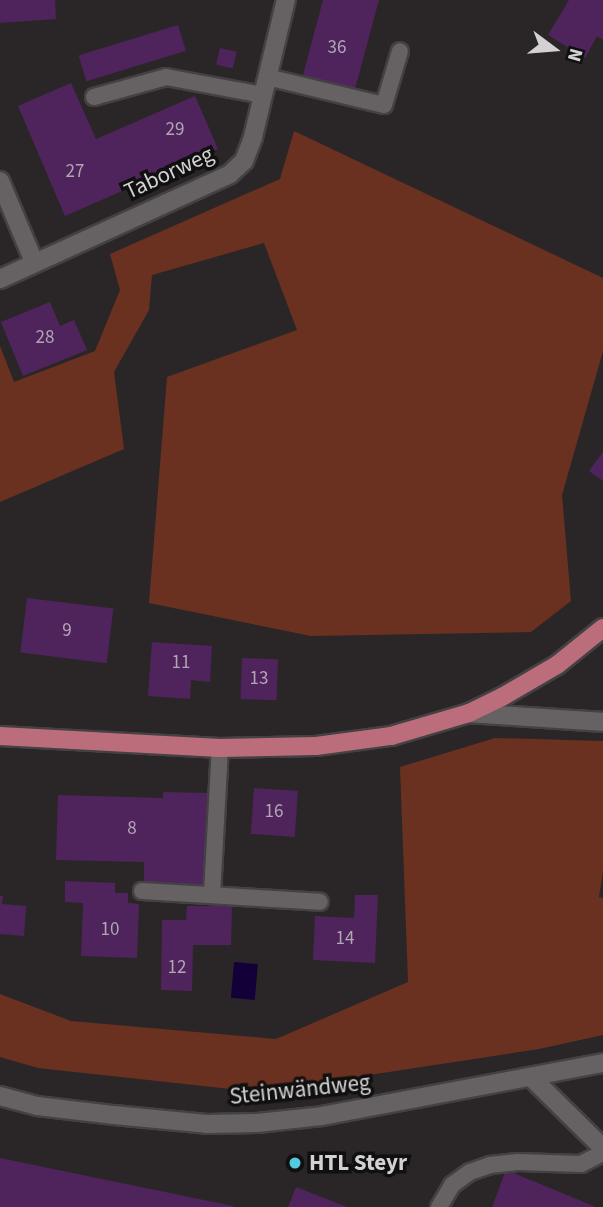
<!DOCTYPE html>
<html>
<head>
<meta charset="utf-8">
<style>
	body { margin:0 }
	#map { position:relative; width:603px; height:1207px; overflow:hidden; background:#2a2628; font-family:"Source Sans 3",sans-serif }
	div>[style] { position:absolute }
	.green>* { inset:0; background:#6a3120 }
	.water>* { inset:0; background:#140039; transform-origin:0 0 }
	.building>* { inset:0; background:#4f245c; transform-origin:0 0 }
	.roads { filter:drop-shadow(2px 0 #444143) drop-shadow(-2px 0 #444143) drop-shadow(0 2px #444143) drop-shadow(0 -2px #444143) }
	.service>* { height:16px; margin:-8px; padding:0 8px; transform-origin:8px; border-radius:8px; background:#666264 }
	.minor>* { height:18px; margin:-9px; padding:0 9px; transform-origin:9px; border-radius:9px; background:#666264 }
	.primary>* { height:18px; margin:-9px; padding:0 9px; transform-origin:9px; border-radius:9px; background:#bc6d7b }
	.dots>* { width:19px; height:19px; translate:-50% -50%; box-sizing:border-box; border:4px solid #111011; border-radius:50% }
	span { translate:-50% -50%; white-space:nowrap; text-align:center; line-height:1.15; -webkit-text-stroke:7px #111011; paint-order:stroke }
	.number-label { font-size:19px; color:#b2a6b4 }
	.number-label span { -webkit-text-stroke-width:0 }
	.street-label { font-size:23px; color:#d3d1d2 }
	.poi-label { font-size:23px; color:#d3d1d2; font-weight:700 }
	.left { translate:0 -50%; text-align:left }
	.north { position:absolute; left:519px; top:14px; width:70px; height:70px; -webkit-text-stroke:5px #111011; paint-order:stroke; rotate:106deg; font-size:19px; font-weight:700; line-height:28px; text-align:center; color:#d3d1d2 }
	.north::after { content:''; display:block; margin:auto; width:24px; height:32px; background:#d3d1d2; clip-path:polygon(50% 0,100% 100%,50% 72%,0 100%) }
</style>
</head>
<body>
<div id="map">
	<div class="green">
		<i style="clip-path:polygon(294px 131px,603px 278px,603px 351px,562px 495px,571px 601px,531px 632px,311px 636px,149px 603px,167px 377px,297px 330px,264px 243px,152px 275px,149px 310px,114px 372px,124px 449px,0 502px,0 346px,14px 382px,95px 351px,120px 290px,110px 254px,280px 179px)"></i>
		<i style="clip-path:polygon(495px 738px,603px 741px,603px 871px,599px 897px,603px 898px,603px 1035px,539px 1049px,258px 1092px,38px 1068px,0 1057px,0 994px,71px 1021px,276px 1039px,408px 982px,400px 767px)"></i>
	</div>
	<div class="water">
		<i style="left:234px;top:962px;width:24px;height:36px;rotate:5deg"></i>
	</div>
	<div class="building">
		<i style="clip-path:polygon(0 0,55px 0,56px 19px,0 23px)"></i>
		<i style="clip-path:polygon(323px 0,379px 0,355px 89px,303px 75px)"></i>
		<i style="clip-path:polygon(569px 0,603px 0,603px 40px,597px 36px,585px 58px,548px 35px)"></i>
		<i style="left:178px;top:25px;width:27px;height:104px;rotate:73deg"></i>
		<i style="left:220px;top:48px;width:17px;height:17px;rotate:13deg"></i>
		<i style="clip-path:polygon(71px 83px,96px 139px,195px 96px,218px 149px,65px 216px,18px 106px)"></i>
		<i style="clip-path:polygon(50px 302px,60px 326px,74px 320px,87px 350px,23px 376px,1px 322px)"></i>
		<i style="clip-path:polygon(603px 452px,603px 481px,589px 471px)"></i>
		<i style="left:27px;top:598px;width:87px;height:55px;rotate:7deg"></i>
		<i style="clip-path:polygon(152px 642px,212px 646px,210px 682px,191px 680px,190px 699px,148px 696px)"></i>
		<i style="left:242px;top:658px;width:36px;height:41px;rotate:2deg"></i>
		<i style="left:254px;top:788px;width:44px;height:46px;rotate:4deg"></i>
		<i style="clip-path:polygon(163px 792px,208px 793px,205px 886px,144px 885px,144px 862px,56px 860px,58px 795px,163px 798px)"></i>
		<i style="clip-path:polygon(65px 881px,115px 883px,115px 893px,128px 893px,128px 903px,139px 904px,137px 958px,81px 956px,83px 903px,65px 902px)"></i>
		<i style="clip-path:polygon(355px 895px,378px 895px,375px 963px,313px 960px,315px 916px,354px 918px)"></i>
		<i style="clip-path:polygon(0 896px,3px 896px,2px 904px,26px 906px,24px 936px,0 934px)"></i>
		<i style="clip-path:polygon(187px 906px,232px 906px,231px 945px,193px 945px,192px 991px,161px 990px,162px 920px,186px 920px)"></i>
		<i style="clip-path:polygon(0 1158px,233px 1206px,233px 1207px,0 1207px)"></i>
		<i style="clip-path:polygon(506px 1170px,596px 1207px,492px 1207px)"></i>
		<i style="clip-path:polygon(296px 1187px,347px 1207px,288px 1207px)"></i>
	</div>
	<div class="roads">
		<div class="service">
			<i style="left:267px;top:77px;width:120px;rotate:13.5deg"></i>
			<i style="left:384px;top:105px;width:56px;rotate:-73.5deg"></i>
			<i style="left:94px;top:97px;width:75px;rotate:-15.5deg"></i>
			<i style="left:166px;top:77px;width:99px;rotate:10.5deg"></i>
			<i style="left:142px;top:891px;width:178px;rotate:3.5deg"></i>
			<i style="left:212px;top:894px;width:146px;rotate:-86.9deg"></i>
			<i style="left:439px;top:1207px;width:26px;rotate:-59deg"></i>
			<i style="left:452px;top:1185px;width:22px;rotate:-36deg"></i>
			<i style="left:470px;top:1172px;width:21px;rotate:-19deg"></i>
			<i style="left:490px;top:1165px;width:28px;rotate:-6deg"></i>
			<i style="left:518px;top:1162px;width:63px;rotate:1.8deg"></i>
			<i style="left:581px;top:1164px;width:25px;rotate:-27deg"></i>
		</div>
		<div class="minor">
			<i style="left:0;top:181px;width:88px;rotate:67.2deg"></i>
			<i style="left:0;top:279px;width:253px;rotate:-24.5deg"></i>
			<i style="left:230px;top:174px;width:19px;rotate:-43deg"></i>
			<i style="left:244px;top:161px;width:26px;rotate:-69deg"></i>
			<i style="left:253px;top:137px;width:141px;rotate:-76.5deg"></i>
			<i style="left:469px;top:713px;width:134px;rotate:3.8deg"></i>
			<i style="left:533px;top:1079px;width:98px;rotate:44.6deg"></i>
			<i style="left:0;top:1096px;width:38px;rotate:15deg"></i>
			<i style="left:37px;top:1106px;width:78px;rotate:6.7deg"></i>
			<i style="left:114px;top:1115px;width:93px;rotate:5.5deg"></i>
			<i style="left:207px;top:1124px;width:50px;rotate:-1.1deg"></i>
			<i style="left:257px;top:1123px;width:65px;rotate:-6.1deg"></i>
			<i style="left:322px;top:1116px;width:286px;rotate:-10.7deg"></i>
		</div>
		<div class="primary">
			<i style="left:0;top:736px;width:220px;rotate:3.1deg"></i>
			<i style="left:220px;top:748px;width:96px;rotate:-1.2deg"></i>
			<i style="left:316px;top:746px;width:76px;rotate:-7.6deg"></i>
			<i style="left:391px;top:736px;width:81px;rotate:-16.4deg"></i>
			<i style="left:469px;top:713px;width:37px;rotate:-26deg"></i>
			<i style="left:502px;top:697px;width:64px;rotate:-30.2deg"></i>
			<i style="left:557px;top:665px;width:59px;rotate:-38.8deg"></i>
		</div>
	</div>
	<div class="dots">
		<i style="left:295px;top:1163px;background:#54cade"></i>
	</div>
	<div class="number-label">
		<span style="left:337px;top:48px">36</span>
		<span style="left:175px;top:130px">29</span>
		<span style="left:75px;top:172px">27</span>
		<span style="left:45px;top:338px">28</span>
		<span style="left:67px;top:631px">9</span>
		<span style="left:181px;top:663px">11</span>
		<span style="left:259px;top:679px">13</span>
		<span style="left:274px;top:812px">16</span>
		<span style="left:132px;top:829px">8</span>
		<span style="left:110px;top:930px">10</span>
		<span style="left:345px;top:939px">14</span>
		<span style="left:177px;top:968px">12</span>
	</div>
	<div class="street-label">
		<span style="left:169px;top:173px;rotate:-25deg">Taborweg</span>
		<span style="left:300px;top:1090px;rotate:-6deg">Steinwändweg</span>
	</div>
	<div class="poi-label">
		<span class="left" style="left:309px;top:1163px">HTL Steyr</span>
	</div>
	<div class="north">N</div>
</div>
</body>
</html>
